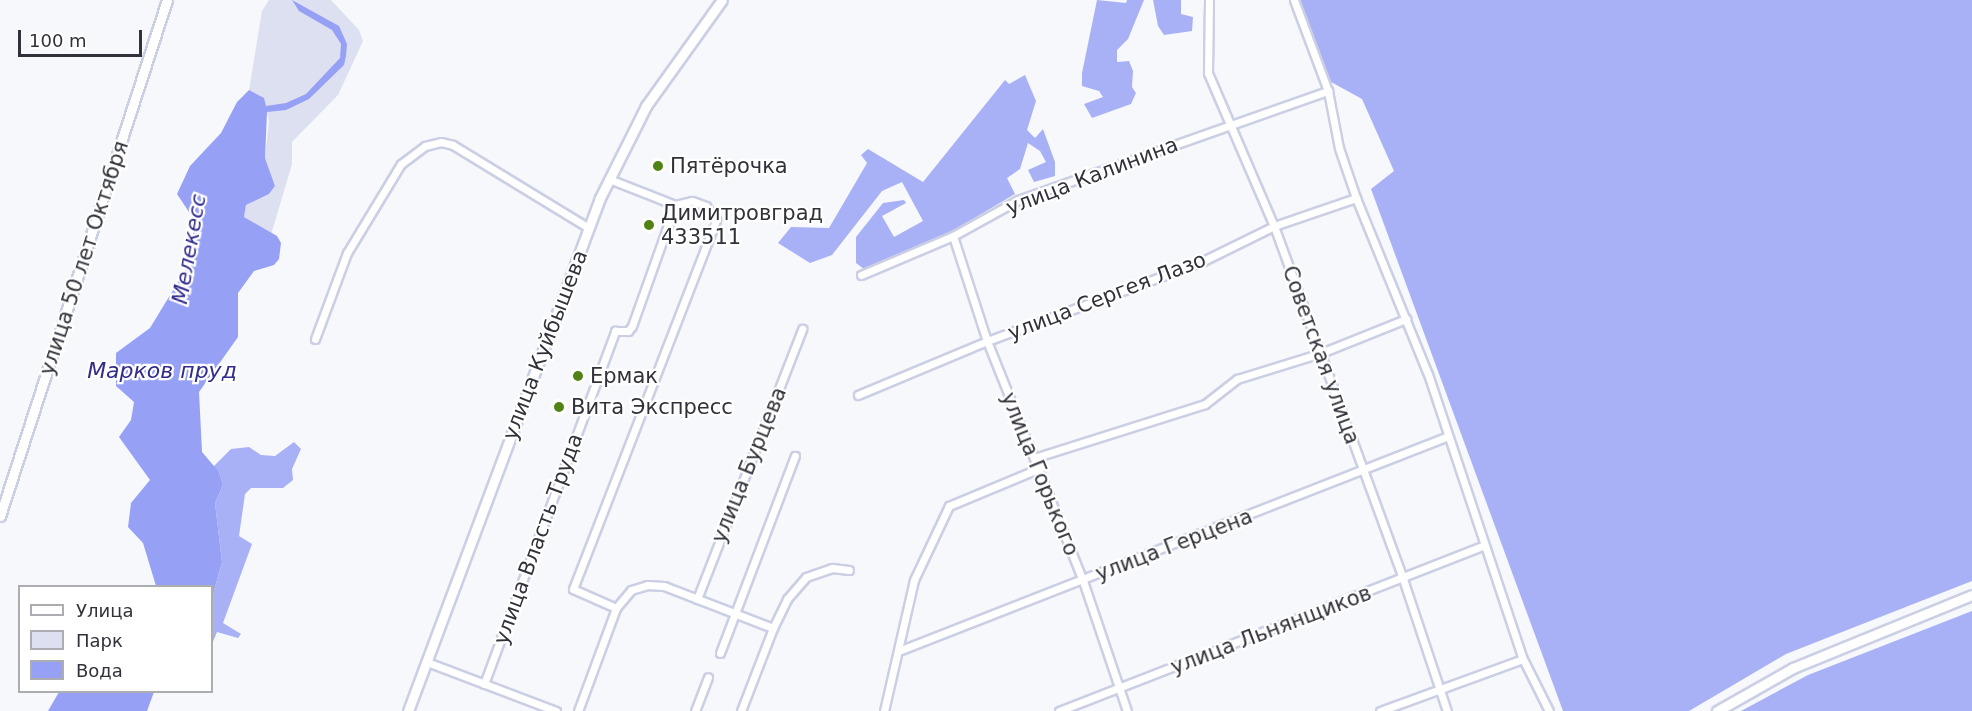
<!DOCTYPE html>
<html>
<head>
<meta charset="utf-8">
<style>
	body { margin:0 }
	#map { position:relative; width:1972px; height:711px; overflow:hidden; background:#f7f8fc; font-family:"DejaVu Sans",sans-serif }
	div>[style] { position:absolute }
	.green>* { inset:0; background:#dde0f1 }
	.forest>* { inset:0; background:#a8b1f6 }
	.water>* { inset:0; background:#96a0f5 }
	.roads { filter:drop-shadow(2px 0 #cbcfe4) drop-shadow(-2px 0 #cbcfe4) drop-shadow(0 2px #cbcfe4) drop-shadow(0 -2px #cbcfe4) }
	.minor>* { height:7px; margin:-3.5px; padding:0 3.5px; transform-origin:3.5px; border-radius:3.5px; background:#fff }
	.secondary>* { height:9px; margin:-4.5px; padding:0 4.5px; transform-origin:4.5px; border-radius:4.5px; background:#fff }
	.dots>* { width:16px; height:16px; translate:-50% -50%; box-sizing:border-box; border:3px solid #fff; border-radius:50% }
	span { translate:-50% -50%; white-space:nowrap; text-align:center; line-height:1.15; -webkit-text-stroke:4.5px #fff; paint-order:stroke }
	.poi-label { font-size:21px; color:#30313a }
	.left { translate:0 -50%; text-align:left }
	.street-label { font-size:21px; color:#30313a }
	.water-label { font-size:22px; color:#322d8d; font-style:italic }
	.legend { position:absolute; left:18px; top:585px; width:195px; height:108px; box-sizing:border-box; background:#fff; border:2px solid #acadb0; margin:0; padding:8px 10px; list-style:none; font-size:18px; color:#30313a }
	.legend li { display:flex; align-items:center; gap:12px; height:30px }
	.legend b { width:30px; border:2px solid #acadb0 }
	.scale { position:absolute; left:18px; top:30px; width:124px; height:27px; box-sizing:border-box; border:3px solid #30313a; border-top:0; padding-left:8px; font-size:18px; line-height:21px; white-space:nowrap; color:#30313a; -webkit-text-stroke:4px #fff; paint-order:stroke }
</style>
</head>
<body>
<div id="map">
	<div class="green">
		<i style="clip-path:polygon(269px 0,331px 0,359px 30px,363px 41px,338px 95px,292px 142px,292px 164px,271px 235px,244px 217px,246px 205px,269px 194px,275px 186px,265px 158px,269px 121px,264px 99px,249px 90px,262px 11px)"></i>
	</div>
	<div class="forest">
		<i style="clip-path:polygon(1097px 0,1126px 3px,1127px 0,1144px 0,1128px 39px,1117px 50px,1117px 62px,1129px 61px,1133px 71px,1132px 87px,1136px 93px,1131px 104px,1092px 118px,1084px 104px,1103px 97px,1099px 91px,1082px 86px,1082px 73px)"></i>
		<i style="clip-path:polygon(1153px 0,1181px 0,1181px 14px,1193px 17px,1192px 31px,1164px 35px,1158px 26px)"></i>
		<i style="clip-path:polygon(1300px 0,1972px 0,1972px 581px,1786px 654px,1689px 711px,1563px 711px,1371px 189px,1394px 171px,1362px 99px,1331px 82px)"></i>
		<i style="clip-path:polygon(1025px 75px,1036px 101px,1027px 130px,1035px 138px,1043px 129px,1055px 162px,1055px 176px,1034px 182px,1028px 170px,1046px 162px,1040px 151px,1028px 143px,1020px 169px,1007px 178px,1015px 194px,949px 233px,864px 269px,856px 263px,856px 237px,883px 203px,904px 200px,906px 203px,882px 216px,894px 237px,923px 221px,902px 182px,882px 191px,832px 255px,810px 263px,778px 243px,791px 227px,829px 228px,867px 163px,861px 155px,868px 149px,923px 182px,1005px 80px,1009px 84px)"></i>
		<i style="clip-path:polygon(294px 442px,301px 449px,292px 469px,293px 480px,283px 488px,251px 488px,245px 494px,239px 536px,252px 544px,223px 623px,241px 634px,238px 638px,217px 632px,212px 644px,212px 598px,222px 562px,215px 503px,223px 485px,219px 472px,213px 467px,231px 449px,249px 447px,261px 455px,275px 456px)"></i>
		<i style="clip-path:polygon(1972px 611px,1972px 711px,1741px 711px,1808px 675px)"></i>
	</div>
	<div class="water">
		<i style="clip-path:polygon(292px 0,339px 26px,347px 44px,346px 56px,344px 65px,309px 99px,286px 110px,267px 112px,265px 158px,275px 186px,269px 194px,246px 205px,244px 217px,277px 236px,281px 243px,279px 259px,274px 265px,254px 271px,238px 293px,238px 337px,199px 392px,202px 452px,219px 472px,223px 485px,215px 503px,222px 562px,212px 598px,212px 586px,156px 586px,143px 543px,128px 527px,131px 503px,150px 480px,119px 437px,131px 420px,134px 402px,116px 386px,116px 353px,150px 328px,189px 264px,195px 221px,177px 194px,190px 166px,221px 133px,237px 102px,249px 90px,264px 98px,266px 106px,286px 103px,306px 94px,340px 58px,341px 44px,332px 30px,299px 11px)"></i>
		<i style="clip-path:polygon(59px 692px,154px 692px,147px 711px,48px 711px)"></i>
	</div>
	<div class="roads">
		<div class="minor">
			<i style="left:1209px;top:0;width:73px;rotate:90.8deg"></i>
			<i style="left:1208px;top:73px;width:167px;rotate:66.7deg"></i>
			<i style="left:1274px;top:226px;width:376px;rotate:69.9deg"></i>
			<i style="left:1403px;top:579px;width:139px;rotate:71.6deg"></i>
			<i style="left:1294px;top:0;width:97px;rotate:69.5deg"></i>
			<i style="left:1328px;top:91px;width:58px;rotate:79.1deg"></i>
			<i style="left:1339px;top:148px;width:53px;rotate:71.2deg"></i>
			<i style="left:1356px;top:198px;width:190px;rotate:67.8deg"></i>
			<i style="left:1428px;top:374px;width:300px;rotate:71.6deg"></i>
			<i style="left:1523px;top:659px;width:58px;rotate:63.4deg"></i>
			<i style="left:953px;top:236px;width:110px;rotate:72.1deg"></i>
			<i style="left:987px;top:341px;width:258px;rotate:68.2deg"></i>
			<i style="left:1083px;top:581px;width:137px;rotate:71.3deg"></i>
			<i style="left:861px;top:275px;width:100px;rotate:-23deg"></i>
			<i style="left:953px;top:236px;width:74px;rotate:-29deg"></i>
			<i style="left:1018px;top:200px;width:329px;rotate:-19.4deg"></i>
			<i style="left:315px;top:339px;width:92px;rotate:-69.6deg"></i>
			<i style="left:347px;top:253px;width:104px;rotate:-58.8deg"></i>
			<i style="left:401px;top:164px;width:30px;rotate:-37deg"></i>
			<i style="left:425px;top:146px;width:16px;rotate:-14deg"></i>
			<i style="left:441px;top:142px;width:12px;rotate:14deg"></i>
			<i style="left:453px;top:145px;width:159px;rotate:31.4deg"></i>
			<i style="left:858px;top:395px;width:140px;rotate:-22.7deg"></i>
			<i style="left:987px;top:341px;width:230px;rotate:-20.3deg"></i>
			<i style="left:1203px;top:261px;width:79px;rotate:-26.2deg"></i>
			<i style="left:1274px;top:226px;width:87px;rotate:-18.9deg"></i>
			<i style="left:1034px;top:458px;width:179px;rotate:-17.5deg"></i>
			<i style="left:1205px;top:404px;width:41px;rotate:-38deg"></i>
			<i style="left:1237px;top:379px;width:88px;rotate:-17.2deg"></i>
			<i style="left:1321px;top:353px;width:92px;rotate:-21.8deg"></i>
			<i style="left:697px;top:599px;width:290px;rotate:-68.7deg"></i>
			<i style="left:616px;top:608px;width:23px;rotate:-50deg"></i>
			<i style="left:631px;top:590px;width:17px;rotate:-17deg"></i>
			<i style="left:647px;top:585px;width:17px;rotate:3deg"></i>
			<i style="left:664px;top:586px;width:117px;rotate:21.1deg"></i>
			<i style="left:773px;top:628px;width:89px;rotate:111.1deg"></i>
			<i style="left:773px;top:628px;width:32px;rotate:-64deg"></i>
			<i style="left:787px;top:599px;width:29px;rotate:-49deg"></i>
			<i style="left:806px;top:577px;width:28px;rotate:-19deg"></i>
			<i style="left:832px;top:568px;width:17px;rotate:7deg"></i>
			<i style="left:901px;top:650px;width:585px;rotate:-21.35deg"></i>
			<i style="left:720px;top:653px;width:211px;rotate:-69.2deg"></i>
			<i style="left:427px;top:662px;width:138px;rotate:20.8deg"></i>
			<i style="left:484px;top:684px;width:377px;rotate:-69.6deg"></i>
			<i style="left:615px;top:331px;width:13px"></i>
			<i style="left:628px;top:331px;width:6px;rotate:-51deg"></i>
			<i style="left:632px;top:326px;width:128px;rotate:-70.4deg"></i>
			<i style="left:578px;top:711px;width:110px;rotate:-69.7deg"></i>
			<i style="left:616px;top:608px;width:47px;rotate:-156.2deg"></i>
			<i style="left:573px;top:589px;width:396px;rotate:-68.8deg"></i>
			<i style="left:716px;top:220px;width:17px;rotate:-126deg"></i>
			<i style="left:706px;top:206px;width:15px;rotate:-160deg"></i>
			<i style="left:692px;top:201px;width:17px;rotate:167deg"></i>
			<i style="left:675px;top:205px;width:71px;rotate:-158.5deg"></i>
			<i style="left:695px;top:711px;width:36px;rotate:-69deg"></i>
			<i style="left:884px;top:711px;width:134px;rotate:-77.1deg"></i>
			<i style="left:914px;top:580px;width:82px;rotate:-64.7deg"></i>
			<i style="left:949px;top:506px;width:99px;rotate:-22.7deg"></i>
			<i style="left:1059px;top:711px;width:455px;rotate:-21.3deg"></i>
			<i style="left:1380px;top:711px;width:152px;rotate:-20deg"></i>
		</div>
		<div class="secondary">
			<i style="left:0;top:516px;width:542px;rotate:-72.07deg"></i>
			<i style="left:408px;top:711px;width:548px;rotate:-69.48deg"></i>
			<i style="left:600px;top:198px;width:103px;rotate:-63.4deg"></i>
			<i style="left:646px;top:106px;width:130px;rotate:-54.4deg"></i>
			<i style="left:1717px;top:711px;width:87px;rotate:-29.5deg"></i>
			<i style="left:1793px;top:668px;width:193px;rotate:-22.2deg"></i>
		</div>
	</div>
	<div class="dots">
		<i style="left:658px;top:166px;background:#518214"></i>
		<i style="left:649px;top:225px;background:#518214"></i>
		<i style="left:578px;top:376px;background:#518214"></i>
		<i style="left:559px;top:407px;background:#518214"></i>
	</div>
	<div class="poi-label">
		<span class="left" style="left:670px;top:166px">Пятёрочка</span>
		<span class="left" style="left:661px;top:225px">Димитровград<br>433511</span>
		<span class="left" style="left:590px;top:376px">Ермак</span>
		<span class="left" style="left:571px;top:407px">Вита Экспресс</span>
	</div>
	<div class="street-label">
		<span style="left:1092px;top:176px;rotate:-21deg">улица Калинина</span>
		<span style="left:84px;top:258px;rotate:-72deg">улица 50 лет Октября</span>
		<span style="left:1107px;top:296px;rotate:-21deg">улица Сергея Лазо</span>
		<span style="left:545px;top:345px;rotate:-69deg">улица Куйбышева</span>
		<span style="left:1321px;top:355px;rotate:70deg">Советская улица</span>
		<span style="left:749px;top:465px;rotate:-68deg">улица Бурцева</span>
		<span style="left:1040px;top:474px;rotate:68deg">улица Горького</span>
		<span style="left:538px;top:539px;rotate:-70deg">улица Власть Труда</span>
		<span style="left:1174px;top:545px;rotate:-21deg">улица Герцена</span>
		<span style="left:1271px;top:630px;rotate:-21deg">улица Льнянщиков</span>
	</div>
	<div class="water-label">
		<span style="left:189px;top:249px;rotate:-80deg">Мелекесс</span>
		<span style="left:162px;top:371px">Марков пруд</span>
	</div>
	<ul class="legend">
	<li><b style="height:8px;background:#fff"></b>Улица</li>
	<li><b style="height:16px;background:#dde0f1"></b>Парк</li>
	<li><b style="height:16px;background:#96a0f5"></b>Вода</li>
	</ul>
	<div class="scale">100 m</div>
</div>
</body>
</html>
